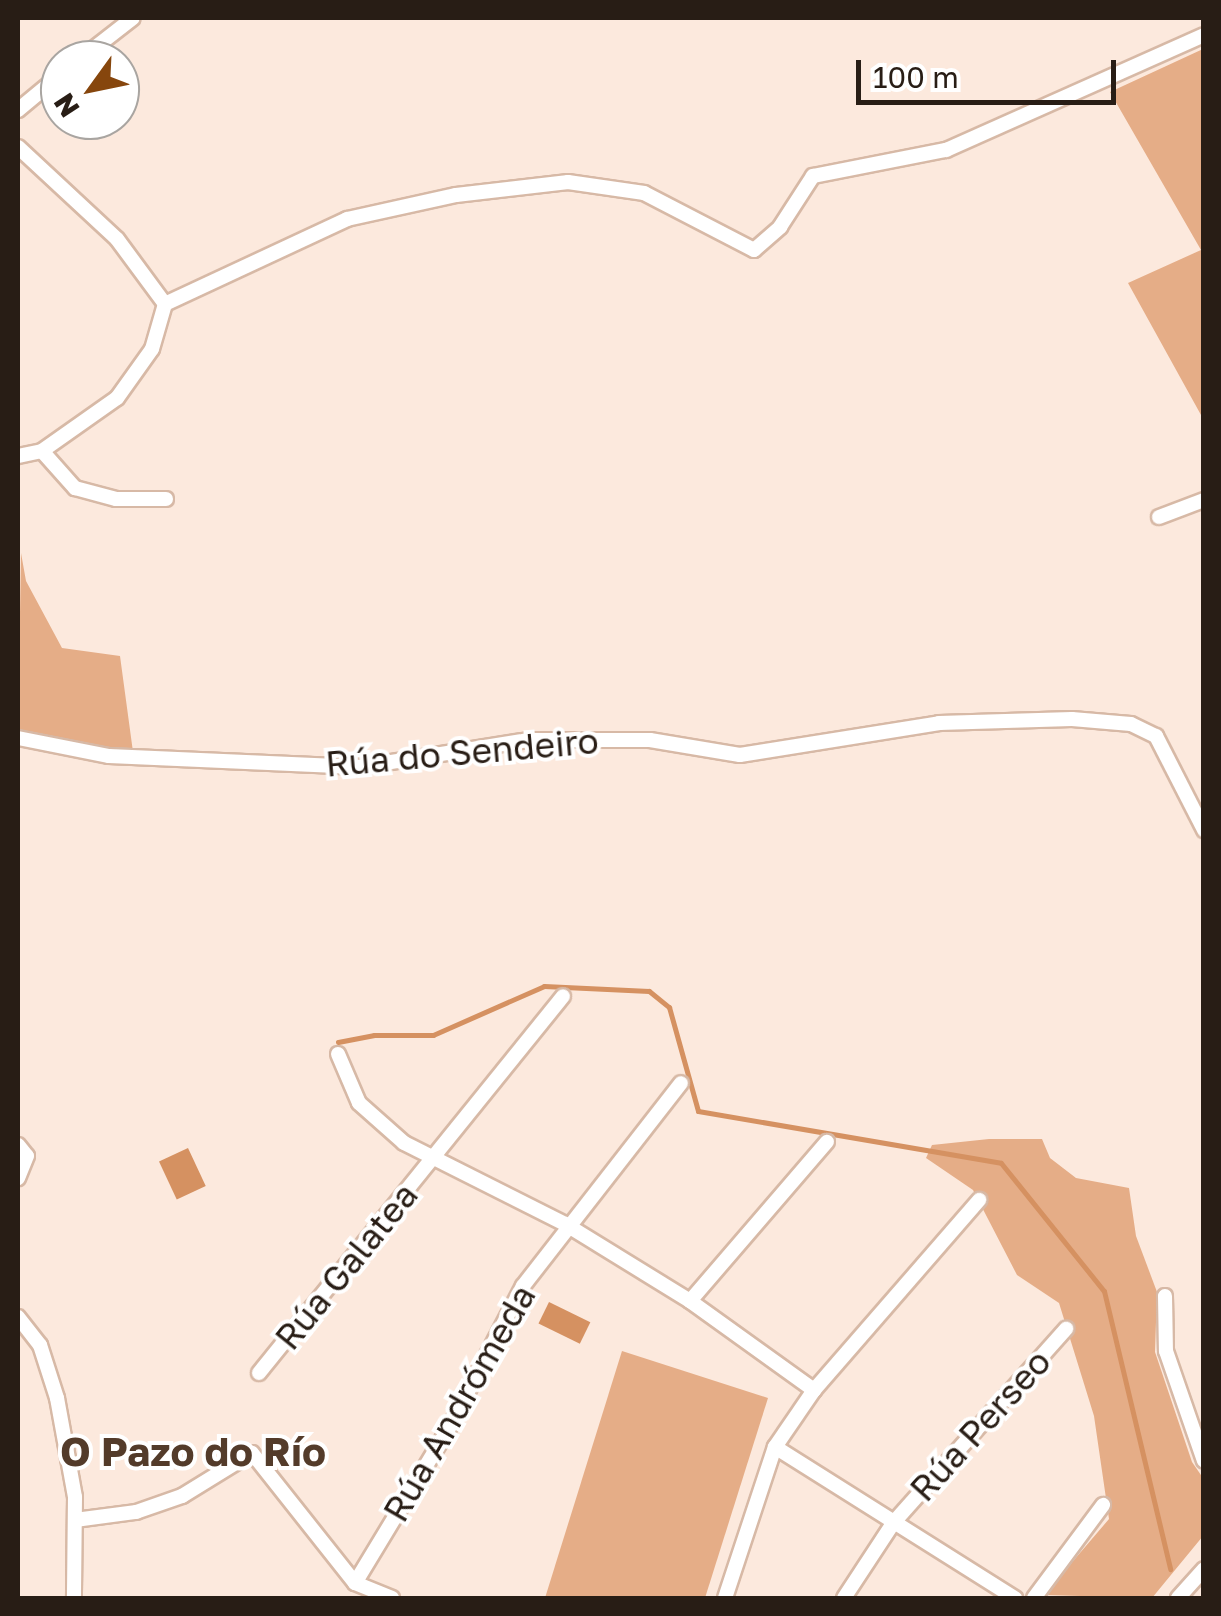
<!DOCTYPE html>
<html>
<head>
<meta charset="utf-8">
<style>
	body { margin:0 }
	#map { position:relative; width:1221px; height:1616px; overflow:hidden; background:#fce9dd; font-family:"Golos Text",sans-serif }
	div>[style] { position:absolute }
	.green>* { inset:0; background:#e5ad87 }
	.water>* { inset:0; background:#d59161; transform-origin:0 0 }
	.stream>* { height:5px; margin:-2.5px; padding:0 2.5px; transform-origin:2.5px; border-radius:2.5px; background:#d59161 }
	.roads { filter:drop-shadow(2px 0 #d7b9a6) drop-shadow(-2px 0 #d7b9a6) drop-shadow(0 2px #d7b9a6) drop-shadow(0 -2px #d7b9a6) }
	.street>* { height:14px; margin:-7px; padding:0 7px; transform-origin:7px; border-radius:7px; background:#fff }
	span { translate:-50% -50%; white-space:nowrap; text-align:center; line-height:1.15; -webkit-text-stroke:8px #fff; paint-order:stroke }
	.street-label { font-size:35px; color:#281d15 }
	.quarter-label { font-size:40px; color:#533b2a; font-weight:700 }
	.frame { position:absolute; inset:0; border:20px solid #281d15; pointer-events:none }
	.north { position:absolute; left:40px; top:40px; width:100px; height:100px; box-sizing:border-box; background:#fff; border:2px solid #a9a5a1; border-radius:50%; rotate:237deg; font-size:28px; font-weight:700; line-height:40px; text-align:center; color:#281d15 }
	.north::after { content:''; display:block; margin:auto; width:35px; height:45px; background:#86460d; clip-path:polygon(50% 0,100% 100%,50% 72%,0 100%) }
	.scale { position:absolute; left:856px; top:60px; width:260px; height:45px; box-sizing:border-box; border:5px solid #281d15; border-top:0; padding-left:12px; font-size:30px; line-height:35px; white-space:nowrap; color:#281d15; -webkit-text-stroke:8px #fff; paint-order:stroke }
</style>
</head>
<body>
<div id="map">
	<div class="green">
		<i style="clip-path:polygon(1203px 49px,1204px 413px,1201px 415px,1128px 283px,1201px 250px,1110px 92px)"></i>
		<i style="clip-path:polygon(21px 553px,26px 581px,62px 648px,120px 656px,133px 752px,18px 732px)"></i>
		<i style="clip-path:polygon(989px 1139px,1042px 1139px,1050px 1158px,1076px 1178px,1129px 1188px,1136px 1236px,1157px 1292px,1155px 1352px,1192px 1462px,1203px 1478px,1203px 1536px,1152px 1598px,1044px 1595px,1109px 1519px,1094px 1416px,1059px 1303px,1017px 1275px,973px 1190px,926px 1158px,932px 1145px)"></i>
		<i style="clip-path:polygon(622px 1351px,768px 1398px,705px 1598px,545px 1598px)"></i>
	</div>
	<div class="water">
		<i style="left:188px;top:1148px;width:42px;height:32px;rotate:65deg"></i>
		<i style="left:549px;top:1302px;width:46px;height:24px;rotate:26deg"></i>
	</div>
	<div class="stream">
		<i style="left:338px;top:1042px;width:37px;rotate:-11deg"></i>
		<i style="left:374px;top:1035px;width:59px"></i>
		<i style="left:433px;top:1035px;width:121px;rotate:-23.8deg"></i>
		<i style="left:544px;top:986px;width:105px;rotate:2.7deg"></i>
		<i style="left:649px;top:991px;width:26px;rotate:39deg"></i>
		<i style="left:669px;top:1007px;width:108px;rotate:74.4deg"></i>
		<i style="left:698px;top:1111px;width:307px;rotate:9.7deg"></i>
		<i style="left:1001px;top:1163px;width:164px;rotate:51.2deg"></i>
		<i style="left:1104px;top:1291px;width:286px;rotate:76.6deg"></i>
	</div>
	<div class="roads">
		<div class="street">
			<i style="left:79px;top:60px;width:68px;rotate:-37.9deg"></i>
			<i style="left:18px;top:110px;width:55px;rotate:-39.8deg"></i>
			<i style="left:18px;top:147px;width:135px;rotate:42.9deg"></i>
			<i style="left:117px;top:239px;width:81px;rotate:53.6deg"></i>
			<i style="left:165px;top:304px;width:47px;rotate:106.1deg"></i>
			<i style="left:152px;top:349px;width:60px;rotate:125.5deg"></i>
			<i style="left:117px;top:398px;width:92px;rotate:144.8deg"></i>
			<i style="left:42px;top:451px;width:25px;rotate:168deg"></i>
			<i style="left:165px;top:304px;width:201px;rotate:-25deg"></i>
			<i style="left:347px;top:219px;width:112px;rotate:-12.4deg"></i>
			<i style="left:456px;top:195px;width:113px;rotate:-6.6deg"></i>
			<i style="left:568px;top:182px;width:77px;rotate:8.2deg"></i>
			<i style="left:644px;top:193px;width:124px;rotate:27.4deg"></i>
			<i style="left:754px;top:250px;width:35px;rotate:-41deg"></i>
			<i style="left:780px;top:227px;width:61px;rotate:-57.1deg"></i>
			<i style="left:813px;top:176px;width:136px;rotate:-11.1deg"></i>
			<i style="left:946px;top:150px;width:282px;rotate:-24deg"></i>
			<i style="left:42px;top:451px;width:50px;rotate:48.3deg"></i>
			<i style="left:75px;top:488px;width:42px;rotate:15deg"></i>
			<i style="left:116px;top:499px;width:50px"></i>
			<i style="left:1159px;top:517px;width:48px;rotate:-20.7deg"></i>
			<i style="left:18px;top:738px;width:93px;rotate:11.2deg"></i>
			<i style="left:109px;top:756px;width:251px;rotate:2.5deg"></i>
			<i style="left:360px;top:767px;width:171px;rotate:-9.1deg"></i>
			<i style="left:529px;top:740px;width:121px"></i>
			<i style="left:650px;top:740px;width:91px;rotate:9.5deg"></i>
			<i style="left:740px;top:755px;width:202px;rotate:-9.1deg"></i>
			<i style="left:939px;top:723px;width:133px;rotate:-1.7deg"></i>
			<i style="left:1072px;top:719px;width:59px;rotate:4.8deg"></i>
			<i style="left:1131px;top:724px;width:28px;rotate:26deg"></i>
			<i style="left:1156px;top:736px;width:106px;rotate:62.9deg"></i>
			<i style="left:338px;top:1054px;width:53px;rotate:66.8deg"></i>
			<i style="left:359px;top:1103px;width:60px;rotate:41.6deg"></i>
			<i style="left:404px;top:1143px;width:180px;rotate:26.7deg"></i>
			<i style="left:565px;top:1224px;width:147px;rotate:31.6deg"></i>
			<i style="left:690px;top:1301px;width:153px;rotate:35.7deg"></i>
			<i style="left:18px;top:1145px;width:14px;rotate:51deg"></i>
			<i style="left:27px;top:1156px;width:24px;rotate:112deg"></i>
			<i style="left:1165px;top:1296px;width:55px;rotate:89deg"></i>
			<i style="left:1166px;top:1351px;width:116px;rotate:70.9deg"></i>
			<i style="left:690px;top:1301px;width:210px;rotate:-49.3deg"></i>
			<i style="left:18px;top:1317px;width:36px;rotate:52deg"></i>
			<i style="left:40px;top:1345px;width:56px;rotate:72.2deg"></i>
			<i style="left:57px;top:1398px;width:101px;rotate:79.7deg"></i>
			<i style="left:75px;top:1497px;width:101px;rotate:90.6deg"></i>
			<i style="left:259px;top:1373px;width:484px;rotate:-51.1deg"></i>
			<i style="left:775px;top:1447px;width:284px;rotate:32.2deg"></i>
			<i style="left:75px;top:1520px;width:62px;rotate:-7.5deg"></i>
			<i style="left:136px;top:1512px;width:49px;rotate:-19.2deg"></i>
			<i style="left:182px;top:1496px;width:82px;rotate:-31.6deg"></i>
			<i style="left:252px;top:1453px;width:166px;rotate:51.6deg"></i>
			<i style="left:355px;top:1583px;width:40px;rotate:22deg"></i>
			<i style="left:355px;top:1583px;width:181px;rotate:-58.8deg"></i>
			<i style="left:449px;top:1428px;width:160px;rotate:-62.5deg"></i>
			<i style="left:523px;top:1286px;width:257px;rotate:-52.1deg"></i>
			<i style="left:725px;top:1598px;width:159px;rotate:-71.7deg"></i>
			<i style="left:775px;top:1447px;width:69px;rotate:-55.6deg"></i>
			<i style="left:814px;top:1390px;width:252px;rotate:-49deg"></i>
			<i style="left:844px;top:1598px;width:91px;rotate:-56.7deg"></i>
			<i style="left:894px;top:1522px;width:259px;rotate:-48.3deg"></i>
			<i style="left:1034px;top:1598px;width:116px;rotate:-53.4deg"></i>
			<i style="left:1178px;top:1598px;width:39px;rotate:-48deg"></i>
		</div>
	</div>
	<div class="street-label">
		<span style="left:462px;top:752px;rotate:-5deg">Rúa do Sendeiro</span>
		<span style="left:346px;top:1266px;rotate:-51deg">Rúa Galatea</span>
		<span style="left:459px;top:1403px;rotate:-60deg">Rúa Andrómeda</span>
		<span style="left:980px;top:1425px;rotate:-48deg">Rúa Perseo</span>
	</div>
	<div class="quarter-label">
		<span style="left:193px;top:1451px">O Pazo do Río</span>
	</div>
	<div class="frame"></div>
	<div class="north">N</div>
	<div class="scale">100 m</div>
</div>
</body>
</html>
